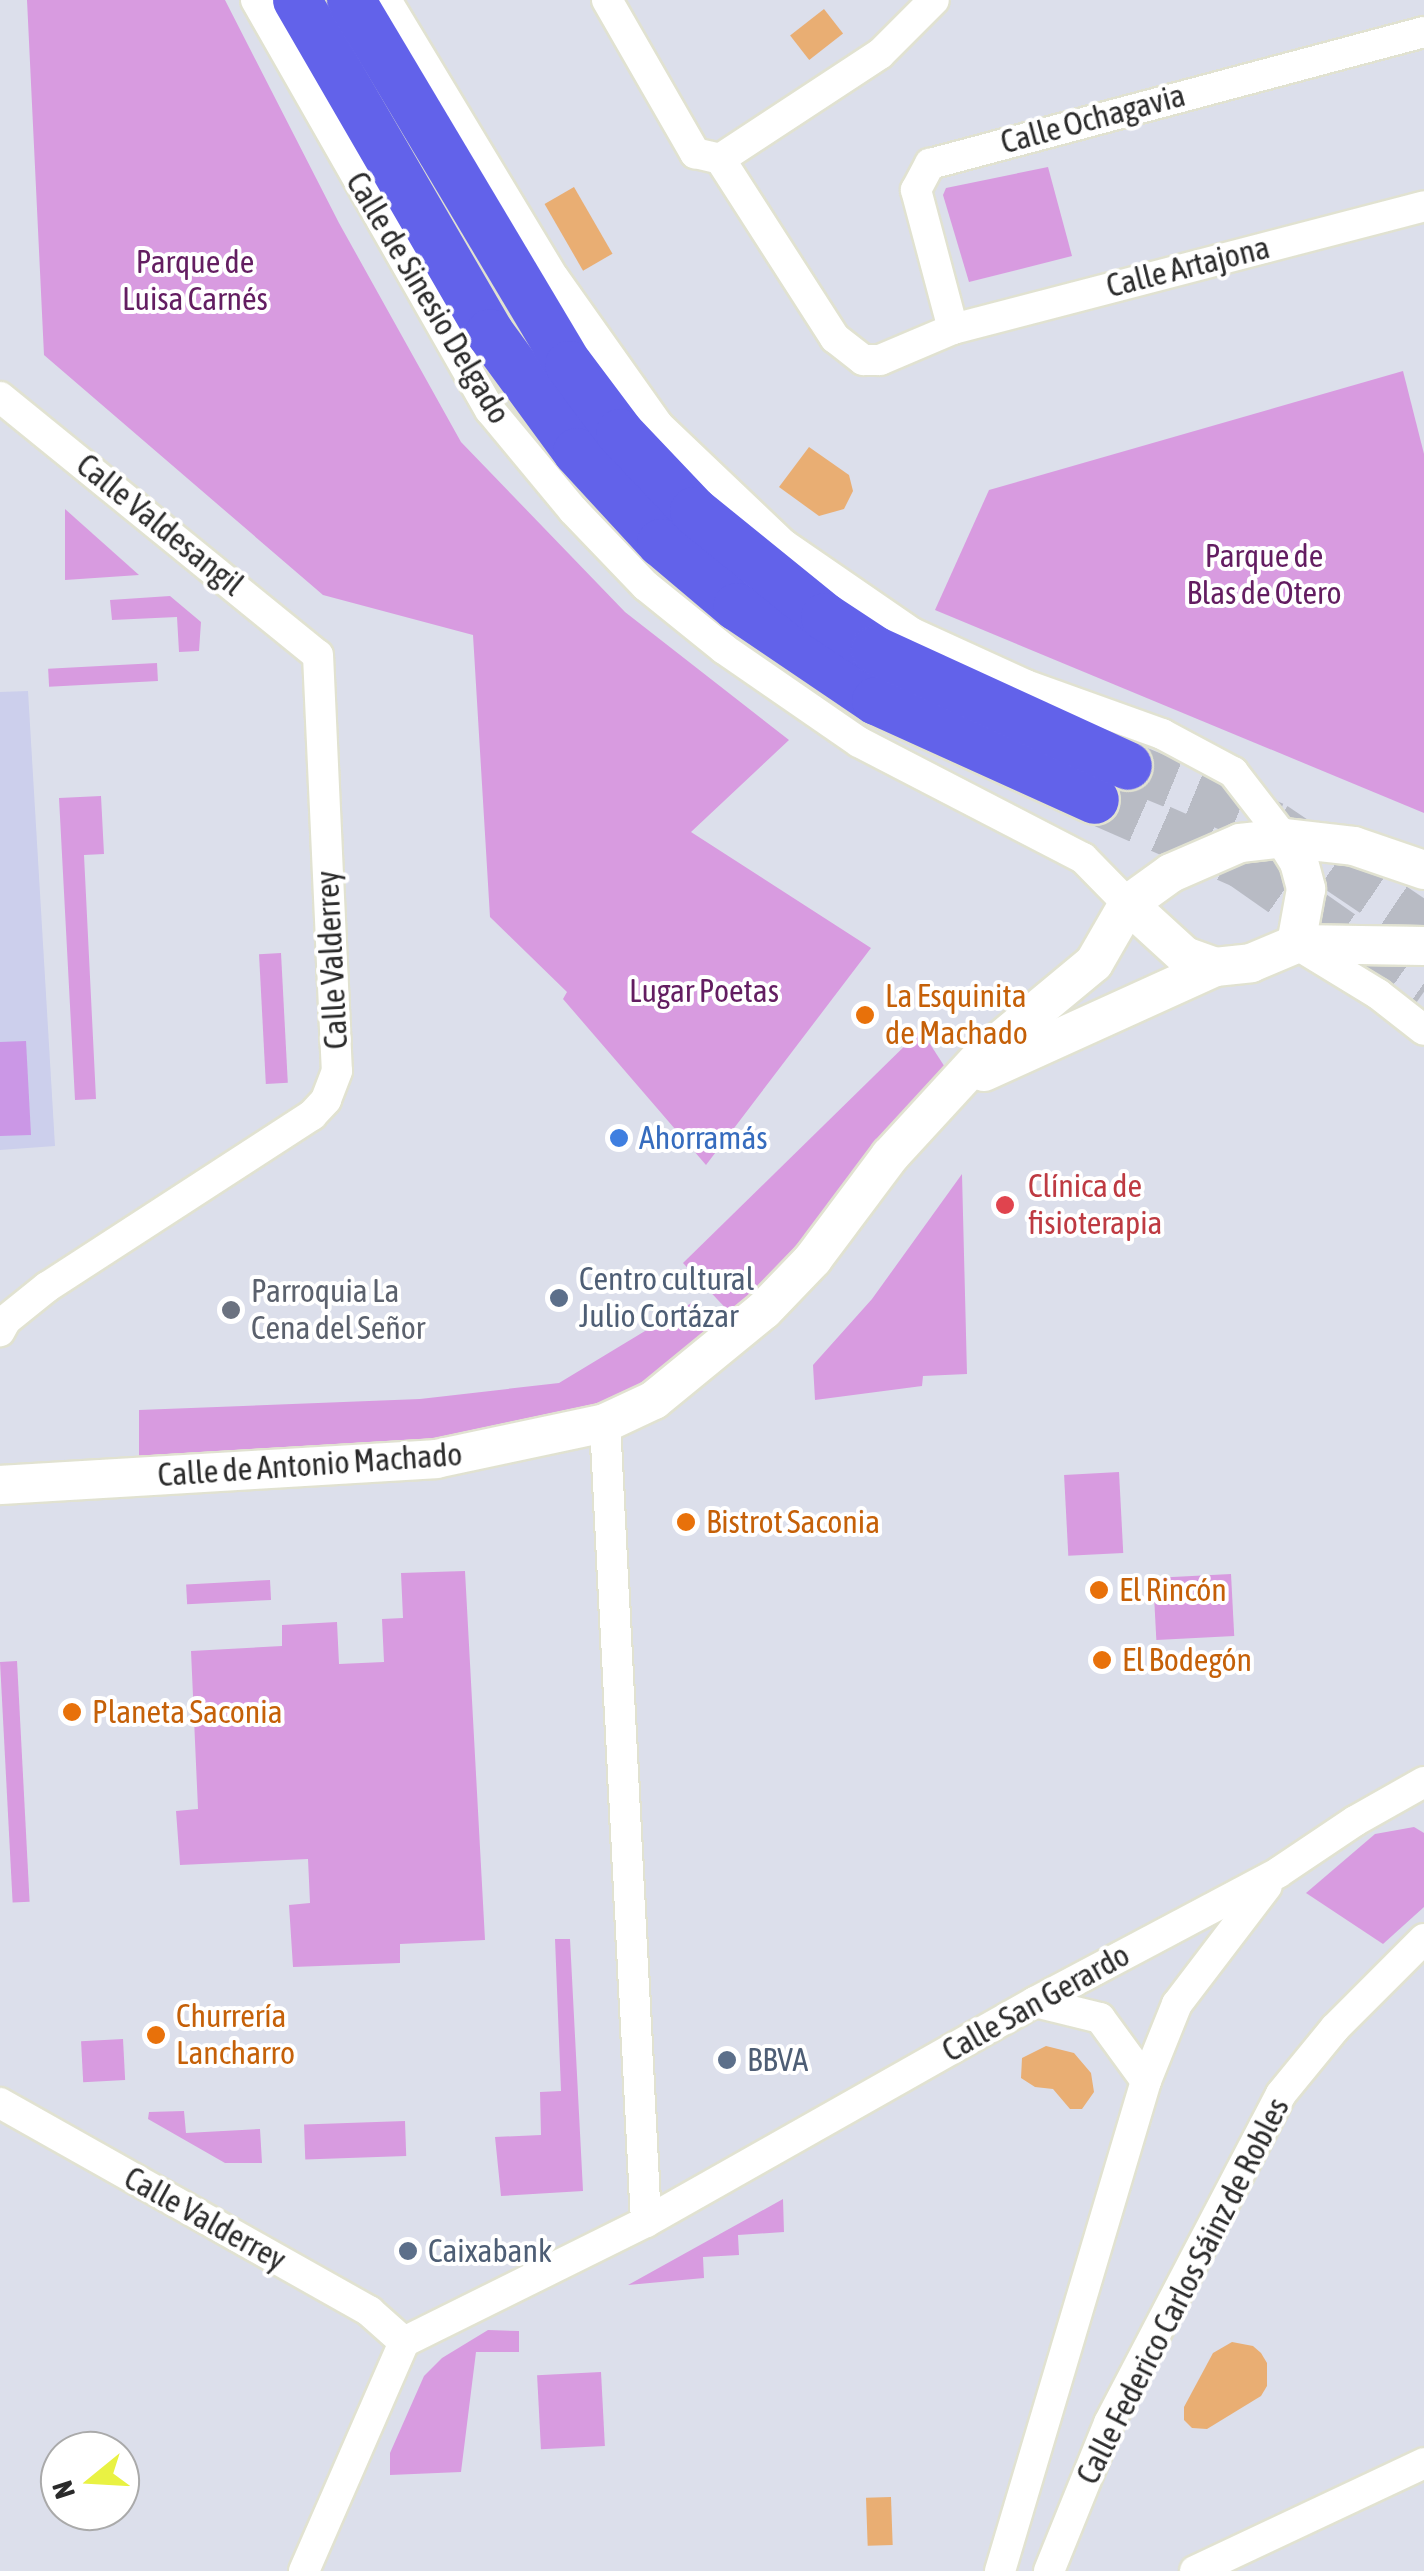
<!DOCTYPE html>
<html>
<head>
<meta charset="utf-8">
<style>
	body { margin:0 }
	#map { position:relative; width:1424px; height:2571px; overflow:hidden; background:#dcdfeb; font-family:"Asap Condensed",sans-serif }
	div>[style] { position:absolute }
	.education>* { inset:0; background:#cccfec }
	.green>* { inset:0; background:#d89be0; transform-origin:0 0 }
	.pitch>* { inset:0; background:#cb97e6 }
	.water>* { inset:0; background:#e9ae73; transform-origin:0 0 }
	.primary-tunnel>* { height:48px; margin-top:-24px; transform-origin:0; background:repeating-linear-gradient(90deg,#b8bbc4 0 48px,transparent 0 72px) }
	.roads { filter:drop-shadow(2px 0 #e1e2d1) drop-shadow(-2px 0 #e1e2d1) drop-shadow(0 2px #e1e2d1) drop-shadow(0 -2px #e1e2d1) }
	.minor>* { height:30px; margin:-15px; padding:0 15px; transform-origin:15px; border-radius:15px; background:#fff }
	.tertiary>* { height:38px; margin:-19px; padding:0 19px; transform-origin:19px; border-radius:19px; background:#fff }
	.primary>* { height:48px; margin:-24px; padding:0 24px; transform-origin:24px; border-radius:24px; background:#6262ea }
	.dots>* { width:28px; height:28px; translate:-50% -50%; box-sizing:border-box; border:5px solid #fff; border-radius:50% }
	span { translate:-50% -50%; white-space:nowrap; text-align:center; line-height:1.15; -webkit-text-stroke:8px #fff; paint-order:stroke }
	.street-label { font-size:32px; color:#2a2a2a }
	.park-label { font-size:32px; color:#631d61 }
	.food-label { font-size:32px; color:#c56008 }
	.left { translate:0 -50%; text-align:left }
	.shop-label { font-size:32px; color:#366cbe }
	.health-label { font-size:32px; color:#be3a42 }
	.service-label { font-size:32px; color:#4e5e75 }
	.worship-label { font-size:32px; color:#5b616d }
	.north { position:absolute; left:40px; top:2431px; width:100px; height:100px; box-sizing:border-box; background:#fff; border:2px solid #aaa; border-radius:50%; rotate:252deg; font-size:28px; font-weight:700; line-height:40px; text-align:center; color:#2a2a2a }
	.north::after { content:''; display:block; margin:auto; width:35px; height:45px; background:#e9f243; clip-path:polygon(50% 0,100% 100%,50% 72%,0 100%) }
</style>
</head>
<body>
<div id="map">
	<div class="education">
		<i style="clip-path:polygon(28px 691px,55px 1146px,0 1150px,0 692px)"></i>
	</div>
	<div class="green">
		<i style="clip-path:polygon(27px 0,225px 0,339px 223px,461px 442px,625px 612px,789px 740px,691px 832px,871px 948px,706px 1165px,563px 999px,567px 992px,490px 917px,473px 635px,323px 595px,44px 355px)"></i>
		<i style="clip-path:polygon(1048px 167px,1072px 256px,969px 282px,943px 195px,946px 188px)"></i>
		<i style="clip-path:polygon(1403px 371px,1424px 454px,1424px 813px,935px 610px,989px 490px)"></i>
		<i style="clip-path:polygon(65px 509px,139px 575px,65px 580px)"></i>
		<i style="clip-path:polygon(170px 596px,201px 622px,199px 651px,179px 652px,177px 617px,112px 620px,110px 600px)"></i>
		<i style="left:157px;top:663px;width:18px;height:109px;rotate:87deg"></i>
		<i style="clip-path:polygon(101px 796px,104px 854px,84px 855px,96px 1099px,75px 1100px,59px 798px)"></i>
		<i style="left:281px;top:953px;width:130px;height:22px;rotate:87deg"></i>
		<i style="clip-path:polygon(921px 1030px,950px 1075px,759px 1297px,734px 1317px,683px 1263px)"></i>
		<i style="clip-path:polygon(962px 1174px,967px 1374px,923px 1376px,922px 1386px,815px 1400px,813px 1365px,872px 1299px)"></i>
		<i style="clip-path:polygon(693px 1302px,725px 1335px,606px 1415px,439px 1450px,139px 1470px,139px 1410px,420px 1399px,559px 1383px)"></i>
		<i style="left:1119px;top:1472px;width:81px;height:55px;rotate:87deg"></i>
		<i style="clip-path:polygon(465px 1571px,485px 1940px,400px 1944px,400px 1963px,293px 1967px,289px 1905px,310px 1903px,308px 1859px,180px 1865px,176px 1811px,198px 1809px,191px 1651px,282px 1646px,282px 1625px,337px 1622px,339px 1664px,384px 1662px,382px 1619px,403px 1618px,401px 1573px)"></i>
		<i style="left:1231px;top:1574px;width:62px;height:78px;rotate:87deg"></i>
		<i style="left:270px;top:1580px;width:20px;height:84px;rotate:87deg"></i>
		<i style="left:17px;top:1661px;width:241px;height:17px;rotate:87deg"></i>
		<i style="clip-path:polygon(1414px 1827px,1424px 1833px,1424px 1907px,1383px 1944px,1306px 1893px,1375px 1834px)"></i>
		<i style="clip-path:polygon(555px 1939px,570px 1939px,583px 2191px,501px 2196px,495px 2137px,541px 2135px,540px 2092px,561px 2091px)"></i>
		<i style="left:123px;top:2039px;width:41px;height:42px;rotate:87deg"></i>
		<i style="clip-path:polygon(184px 2111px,186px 2133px,260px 2129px,262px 2163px,225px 2163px,148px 2119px,149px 2112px)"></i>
		<i style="left:405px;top:2121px;width:35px;height:101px;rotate:88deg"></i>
		<i style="clip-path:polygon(783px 2199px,784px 2232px,738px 2235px,739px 2255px,703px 2257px,704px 2278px,628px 2285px)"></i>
		<i style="clip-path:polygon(488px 2330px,519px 2331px,519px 2352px,476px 2352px,461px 2472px,390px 2475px,390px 2453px,424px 2376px,442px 2358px)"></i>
		<i style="left:601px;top:2372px;width:74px;height:64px;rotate:87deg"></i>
	</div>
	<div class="pitch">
		<i style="clip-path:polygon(26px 1041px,31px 1135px,0 1136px,0 1042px)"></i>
	</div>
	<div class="water">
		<i style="left:824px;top:9px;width:31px;height:43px;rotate:52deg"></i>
		<i style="left:574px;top:187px;width:77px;height:34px;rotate:60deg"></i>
		<i style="clip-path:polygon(809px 447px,849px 475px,853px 491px,844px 509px,819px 516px,779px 487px)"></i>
		<i style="clip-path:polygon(1046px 2046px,1074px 2053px,1091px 2073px,1094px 2092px,1082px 2109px,1070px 2109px,1053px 2089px,1035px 2087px,1021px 2078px,1022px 2058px)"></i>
		<i style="clip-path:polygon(1232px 2342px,1253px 2346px,1261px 2353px,1267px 2363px,1267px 2386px,1261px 2396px,1207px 2429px,1192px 2428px,1184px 2420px,1184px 2407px,1213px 2353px)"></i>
		<i style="left:891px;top:2497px;width:48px;height:25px;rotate:88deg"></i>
	</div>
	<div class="primary-tunnel">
		<i style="left:1128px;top:766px;width:158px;rotate:22.3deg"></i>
		<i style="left:1274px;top:826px;width:181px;rotate:34deg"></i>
		<i style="left:1095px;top:800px;width:162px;rotate:23.7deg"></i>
		<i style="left:1243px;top:865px;width:221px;rotate:35.1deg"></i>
	</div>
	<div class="roads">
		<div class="minor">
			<i style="left:256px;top:0;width:472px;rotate:60.3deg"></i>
			<i style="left:490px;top:410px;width:130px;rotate:50.3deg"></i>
			<i style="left:573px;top:510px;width:105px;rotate:46.2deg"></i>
			<i style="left:646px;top:586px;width:100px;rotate:38.9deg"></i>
			<i style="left:724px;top:649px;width:164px;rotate:34.6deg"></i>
			<i style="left:859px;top:742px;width:252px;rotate:27.4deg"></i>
			<i style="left:1083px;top:858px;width:64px;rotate:45.6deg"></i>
			<i style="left:386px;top:0;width:325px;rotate:58.9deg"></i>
			<i style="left:554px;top:278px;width:180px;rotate:54.7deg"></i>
			<i style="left:658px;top:425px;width:173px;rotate:43.6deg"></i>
			<i style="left:783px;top:544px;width:157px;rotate:34.6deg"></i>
			<i style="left:912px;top:633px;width:125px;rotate:24.5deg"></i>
			<i style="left:1026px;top:685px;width:145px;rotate:19.8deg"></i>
			<i style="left:1162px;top:734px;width:81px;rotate:28.2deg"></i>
			<i style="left:1233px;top:772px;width:83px;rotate:52.3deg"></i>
			<i style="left:607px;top:0;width:177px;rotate:60.1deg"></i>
			<i style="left:695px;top:153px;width:26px;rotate:13deg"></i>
			<i style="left:720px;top:159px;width:191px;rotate:-33.3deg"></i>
			<i style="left:880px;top:54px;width:76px;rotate:-45deg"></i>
			<i style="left:720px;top:159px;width:213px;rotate:57.3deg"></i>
			<i style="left:835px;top:338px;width:36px;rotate:38deg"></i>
			<i style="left:863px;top:360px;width:17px"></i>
			<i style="left:880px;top:360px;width:79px;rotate:-23deg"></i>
			<i style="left:953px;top:329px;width:487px;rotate:-14.6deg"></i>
			<i style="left:953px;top:329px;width:144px;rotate:-104.9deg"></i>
			<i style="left:916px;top:190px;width:30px;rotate:-62deg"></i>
			<i style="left:930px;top:164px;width:511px;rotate:-14.96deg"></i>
			<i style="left:0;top:397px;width:409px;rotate:39.1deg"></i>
			<i style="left:318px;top:655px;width:416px;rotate:87.4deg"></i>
			<i style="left:337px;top:1071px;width:31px;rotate:111deg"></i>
			<i style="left:326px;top:1100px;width:21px;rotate:133deg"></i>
			<i style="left:312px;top:1115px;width:316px;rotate:147deg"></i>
			<i style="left:47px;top:1287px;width:53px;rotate:141.2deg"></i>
			<i style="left:6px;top:1320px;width:13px;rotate:119deg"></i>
			<i style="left:1296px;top:944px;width:96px;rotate:31.4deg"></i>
			<i style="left:1378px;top:994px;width:58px;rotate:38deg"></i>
			<i style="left:605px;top:1423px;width:800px;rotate:87.06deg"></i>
			<i style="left:1035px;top:2002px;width:67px;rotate:13.8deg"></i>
			<i style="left:1100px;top:2018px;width:78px;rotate:53.9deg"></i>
			<i style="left:0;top:2103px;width:424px;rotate:29.4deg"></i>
			<i style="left:369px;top:2311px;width:47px;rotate:41.5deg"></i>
			<i style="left:304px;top:2571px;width:250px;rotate:-66.4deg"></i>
			<i style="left:404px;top:2342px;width:270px;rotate:-26.4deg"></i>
			<i style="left:646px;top:2222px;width:447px;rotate:-29.5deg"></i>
			<i style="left:1035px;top:2002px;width:276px;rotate:-28deg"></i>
			<i style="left:1279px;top:1872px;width:92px;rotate:-33.9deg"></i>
			<i style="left:1355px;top:1821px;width:79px;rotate:-29.5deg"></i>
			<i style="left:1000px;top:2571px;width:511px;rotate:-73.41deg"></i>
			<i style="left:1146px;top:2081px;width:83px;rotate:-68.1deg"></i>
			<i style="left:1177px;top:2004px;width:148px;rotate:-52.7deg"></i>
			<i style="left:1049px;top:2571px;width:160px;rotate:-67.9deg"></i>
			<i style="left:1109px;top:2423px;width:371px;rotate:-62.4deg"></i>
			<i style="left:1281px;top:2094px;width:85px;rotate:-50.7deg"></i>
			<i style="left:1335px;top:2028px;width:126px;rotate:-45deg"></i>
			<i style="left:1195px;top:2571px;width:253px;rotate:-25.2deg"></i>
		</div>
		<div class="tertiary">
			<i style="left:1284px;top:838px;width:28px;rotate:58deg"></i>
			<i style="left:1299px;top:862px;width:28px;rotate:75deg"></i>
			<i style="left:1306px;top:889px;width:56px;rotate:100.3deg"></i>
			<i style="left:1128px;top:904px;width:77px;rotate:42.4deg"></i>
			<i style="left:1185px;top:956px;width:32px;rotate:20deg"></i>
			<i style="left:984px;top:1072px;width:254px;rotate:-24.4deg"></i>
			<i style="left:1215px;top:967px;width:36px;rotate:-6deg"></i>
			<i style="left:1251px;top:963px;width:49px;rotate:-22.9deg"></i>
			<i style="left:1296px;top:944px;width:128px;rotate:0.9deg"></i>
			<i style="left:0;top:1485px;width:437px;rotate:-3.4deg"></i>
			<i style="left:436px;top:1459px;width:173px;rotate:-12deg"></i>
			<i style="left:605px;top:1423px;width:54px;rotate:-25.1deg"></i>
			<i style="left:654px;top:1400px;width:142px;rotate:-39.3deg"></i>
			<i style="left:764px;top:1310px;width:71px;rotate:-46.1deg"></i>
			<i style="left:813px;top:1259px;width:129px;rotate:-53.2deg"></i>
			<i style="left:890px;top:1156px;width:137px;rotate:-47.4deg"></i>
			<i style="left:983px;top:1055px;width:144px;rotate:-39.7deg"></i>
			<i style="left:1094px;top:963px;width:68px;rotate:-60deg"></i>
			<i style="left:1128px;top:904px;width:53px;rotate:-35.8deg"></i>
			<i style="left:1171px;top:873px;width:75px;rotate:-23.5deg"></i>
			<i style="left:1240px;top:843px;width:44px;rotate:-6.5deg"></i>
			<i style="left:1284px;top:838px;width:70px;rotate:6.5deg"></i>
			<i style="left:1354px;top:846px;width:74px;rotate:18.9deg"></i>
		</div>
		<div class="primary">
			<i style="left:297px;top:0;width:385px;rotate:59.9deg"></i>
			<i style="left:490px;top:333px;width:147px;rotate:53.8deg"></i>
			<i style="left:577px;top:452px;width:124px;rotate:47.3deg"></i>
			<i style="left:661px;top:543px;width:99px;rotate:40.1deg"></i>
			<i style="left:737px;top:607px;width:168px;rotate:34.1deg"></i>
			<i style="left:876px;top:701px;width:240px;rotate:24.3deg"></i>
			<i style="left:351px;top:0;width:425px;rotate:59.2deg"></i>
			<i style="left:569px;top:365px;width:85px;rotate:53.1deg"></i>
			<i style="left:620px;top:433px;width:108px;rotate:46.5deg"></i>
			<i style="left:694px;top:511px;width:169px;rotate:39deg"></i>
			<i style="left:825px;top:617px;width:60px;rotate:33.4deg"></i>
			<i style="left:875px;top:650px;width:278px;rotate:24.6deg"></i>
		</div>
	</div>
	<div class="dots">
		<i style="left:865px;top:1015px;background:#e8710a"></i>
		<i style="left:619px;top:1138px;background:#3f7fe0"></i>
		<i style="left:1005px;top:1205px;background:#e0444e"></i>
		<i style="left:559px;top:1298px;background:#5c6f8a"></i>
		<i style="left:231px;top:1310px;background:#6b7280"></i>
		<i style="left:686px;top:1522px;background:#e8710a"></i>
		<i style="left:1099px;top:1590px;background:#e8710a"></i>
		<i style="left:1102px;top:1660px;background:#e8710a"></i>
		<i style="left:72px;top:1712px;background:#e8710a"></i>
		<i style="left:156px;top:2035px;background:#e8710a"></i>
		<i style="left:727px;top:2060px;background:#5c6f8a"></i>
		<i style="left:408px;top:2251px;background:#5c6f8a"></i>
	</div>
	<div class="street-label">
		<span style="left:1093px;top:119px;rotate:-15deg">Calle Ochagavia</span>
		<span style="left:1188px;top:267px;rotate:-14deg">Calle Artajona</span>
		<span style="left:428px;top:298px;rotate:59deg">Calle de Sinesio Delgado</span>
		<span style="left:160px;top:525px;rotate:39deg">Calle Valdesangil</span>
		<span style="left:332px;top:960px;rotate:-93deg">Calle Valderrey</span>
		<span style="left:310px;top:1465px;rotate:-4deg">Calle de Antonio Machado</span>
		<span style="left:1036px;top:2003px;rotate:-29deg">Calle San Gerardo</span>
		<span style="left:205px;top:2219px;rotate:29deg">Calle Valderrey</span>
		<span style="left:1183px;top:2291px;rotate:-63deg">Calle Federico Carlos Sáinz de Robles</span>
	</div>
	<div class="park-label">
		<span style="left:195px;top:281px">Parque de<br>Luisa Carnés</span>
		<span style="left:1264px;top:575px">Parque de<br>Blas de Otero</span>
		<span style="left:704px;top:991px">Lugar Poetas</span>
	</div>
	<div class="food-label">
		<span class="left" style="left:885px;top:1015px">La Esquinita<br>de Machado</span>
		<span class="left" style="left:706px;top:1522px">Bistrot Saconia</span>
		<span class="left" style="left:1119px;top:1590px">El Rincón</span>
		<span class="left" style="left:1122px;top:1660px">El Bodegón</span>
		<span class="left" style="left:92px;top:1712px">Planeta Saconia</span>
		<span class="left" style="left:176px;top:2035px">Churrería<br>Lancharro</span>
	</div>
	<div class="shop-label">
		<span class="left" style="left:639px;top:1138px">Ahorramás</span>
	</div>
	<div class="health-label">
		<span class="left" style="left:1028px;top:1205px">Clínica de<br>fisioterapia</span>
	</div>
	<div class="service-label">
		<span class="left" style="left:579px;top:1298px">Centro cultural<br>Julio Cortázar</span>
		<span class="left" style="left:747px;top:2060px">BBVA</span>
		<span class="left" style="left:428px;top:2251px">Caixabank</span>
	</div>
	<div class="worship-label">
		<span class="left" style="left:251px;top:1310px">Parroquia La<br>Cena del Señor</span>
	</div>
	<div class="north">N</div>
</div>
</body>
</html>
